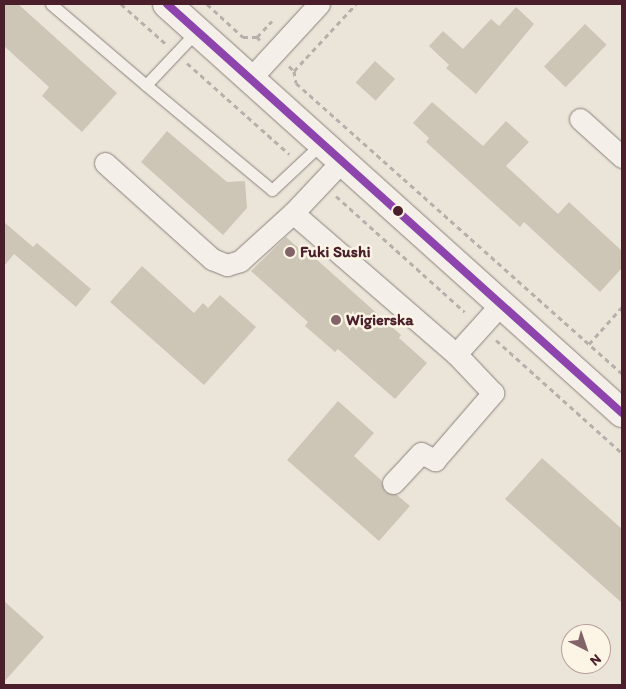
<!DOCTYPE html>
<style>
body{margin:0}
#map{position:relative;width:626px;height:689px;overflow:hidden;background:#ebe5d9;font-family:Itim,sans-serif}
div>[style]{position:absolute}
.building>*{inset:0;background:#cdc6b7;transform-origin:0 0}
.path>*{height:3px;margin-top:-1.5px;transform-origin:0;background:repeating-linear-gradient(90deg,#b6afab 0 5px,transparent 0 9px)}
.roads{filter:drop-shadow(0 0 1px #8b807d) drop-shadow(0 0 1px #8b807d)}
.lane>*{height:11px;margin:-5.5px;padding:0 5.5px;transform-origin:5.5px;border-radius:5.5px;background:#f4f0e9}
.street>*{height:21px;margin:-10.5px;padding:0 10.5px;transform-origin:10.5px;border-radius:10.5px;background:#f4f0e9}
.secondary>*{height:28px;margin:-14px;padding:0 14px;transform-origin:14px;border-radius:14px;background:#f4f0e9}
.bus-1>*{height:8px;margin:-4px;padding:0 4px;transform-origin:4px;border-radius:4px;background:#8e44ad}
.dots>*{width:14px;height:14px;translate:-50% -50%;box-sizing:border-box;border:2px solid #fcf5e5;border-radius:50%}
span{translate:-50% -50%;white-space:nowrap;text-align:center;line-height:1.15;-webkit-text-stroke:5px #fcf5e5;paint-order:stroke}
.poi-label{font-size:16px;color:#4a1f2b;font-weight:700}
.left{translate:0 -50%;text-align:left}
.frame{position:absolute;inset:0;border:5px solid #4a1f2b;pointer-events:none}
.north{position:absolute;left:561px;top:624px;width:50px;height:50px;box-sizing:border-box;background:#fcf5e5;border:1px solid #b59f9b;border-radius:50%;rotate:139deg;font-size:14px;font-weight:700;line-height:20px;text-align:center;color:#4a1f2b}
.north::after{content:'';display:block;margin:auto;width:18px;height:22px;background:#826468;clip-path:polygon(50% 0,100% 100%,50% 72%,0 100%)}
</style>
<div id="map">
<div class="building">
<div style="clip-path:polygon(4px 4px,18px 4px,117px 93px,82px 132px,42px 96px,49px 87px,4px 46px)"></div>
<div style="clip-path:polygon(516px 7px,534px 24px,476px 94px,446px 68px,449px 65px,429px 46px,443px 31px,463px 49px,491px 19px,499px 26px)"></div>
<div style="left:585px;top:24px;width:30px;height:59px;rotate:44deg"></div>
<div style="left:375px;top:61px;width:27px;height:29px;rotate:42deg"></div>
<div style="clip-path:polygon(432px 102px,483px 146px,506px 121px,529px 142px,506px 166px,558px 214px,569px 202px,622px 251px,622px 268px,600px 292px,524px 222px,520px 227px,426px 142px,429px 138px,413px 123px)"></div>
<div style="clip-path:polygon(167px 131px,227px 182px,245px 181px,247px 208px,223px 235px,141px 162px)"></div>
<div style="clip-path:polygon(4px 222px,33px 247px,37px 243px,91px 289px,76px 307px,14px 254px,4px 266px)"></div>
<div style="clip-path:polygon(286px 237px,312px 260px,315px 258px,401px 335px,399px 338px,427px 363px,395px 399px,338px 349px,335px 352px,305px 326px,308px 322px,251px 271px)"></div>
<div style="clip-path:polygon(142px 266px,194px 313px,203px 303px,208px 308px,220px 295px,256px 327px,204px 385px,110px 302px)"></div>
<div style="clip-path:polygon(338px 401px,374px 433px,354px 456px,381px 480px,385px 492px,397px 495px,410px 506px,379px 541px,287px 460px)"></div>
<div style="clip-path:polygon(542px 458px,622px 529px,622px 603px,505px 499px)"></div>
<div style="clip-path:polygon(4px 601px,44px 637px,4px 682px)"></div>
</div>
<div class="path">
<div style="left:121px;top:4px;width:60px;rotate:41.6deg"></div>
<div style="left:207px;top:4px;width:49px;rotate:42.5deg"></div>
<div style="left:243px;top:37px;width:14px"></div>
<div style="left:257px;top:37px;width:4px;rotate:45deg"></div>
<div style="left:257px;top:37px;width:22px;rotate:-47deg"></div>
<div style="left:187px;top:63px;width:137px;rotate:41.7deg"></div>
<div style="left:289px;top:66px;width:7px;rotate:45deg"></div>
<div style="left:294px;top:71px;width:91px;rotate:-47.2deg"></div>
<div style="left:294px;top:71px;width:12px;rotate:81deg"></div>
<div style="left:296px;top:83px;width:436px;rotate:41.7deg"></div>
<div style="left:336px;top:196px;width:173px;rotate:42deg"></div>
<div style="left:496px;top:340px;width:169px;rotate:41.9deg"></div>
<div style="left:589px;top:344px;width:50px;rotate:-48.3deg"></div>
</div>
<div class="roads">
<div class="lane">
<div style="left:51px;top:4px;width:125px;rotate:40.5deg"></div>
<div style="left:197px;top:31px;width:74px;rotate:133.4deg"></div>
<div style="left:146px;top:85px;width:164px;rotate:39.8deg"></div>
<div style="left:272px;top:190px;width:69px;rotate:-43.2deg"></div>
</div>
<div class="street">
<div style="left:250px;top:79px;width:102px;rotate:-47.4deg"></div>
<div style="left:580px;top:119px;width:57px;rotate:42.1deg"></div>
<div style="left:342px;top:161px;width:71px;rotate:133.3deg"></div>
<div style="left:293px;top:213px;width:216px;rotate:40.9deg"></div>
<div style="left:105px;top:163px;width:144px;rotate:41.9deg"></div>
<div style="left:212px;top:259px;width:16px;rotate:22deg"></div>
<div style="left:227px;top:265px;width:14px;rotate:-17deg"></div>
<div style="left:240px;top:261px;width:72px;rotate:-42.2deg"></div>
<div style="left:393px;top:483px;width:41px;rotate:-47deg"></div>
<div style="left:421px;top:453px;width:16px;rotate:27deg"></div>
<div style="left:435px;top:460px;width:89px;rotate:-49.1deg"></div>
<div style="left:493px;top:393px;width:54px;rotate:-133.5deg"></div>
<div style="left:456px;top:354px;width:67px;rotate:-48deg"></div>
</div>
<div class="secondary">
<div style="left:167px;top:4px;width:612px;rotate:41.95deg"></div>
</div>
</div>
<div class="bus-1">
<div style="left:167px;top:4px;width:612px;rotate:41.95deg"></div>
</div>
<div class="dots">
<div style="left:398px;top:211px;background:#4a1f2b"></div>
<div style="left:290px;top:252px;background:#826468"></div>
<div style="left:336px;top:320px;background:#826468"></div>
</div>
<div class="poi-label">
<span class="left" style="left:300px;top:252px">Fuki Sushi</span>
<span class="left" style="left:346px;top:320px">Wigierska</span>
</div>
<div class="frame"></div>
<div class="north">N</div>
</div>
